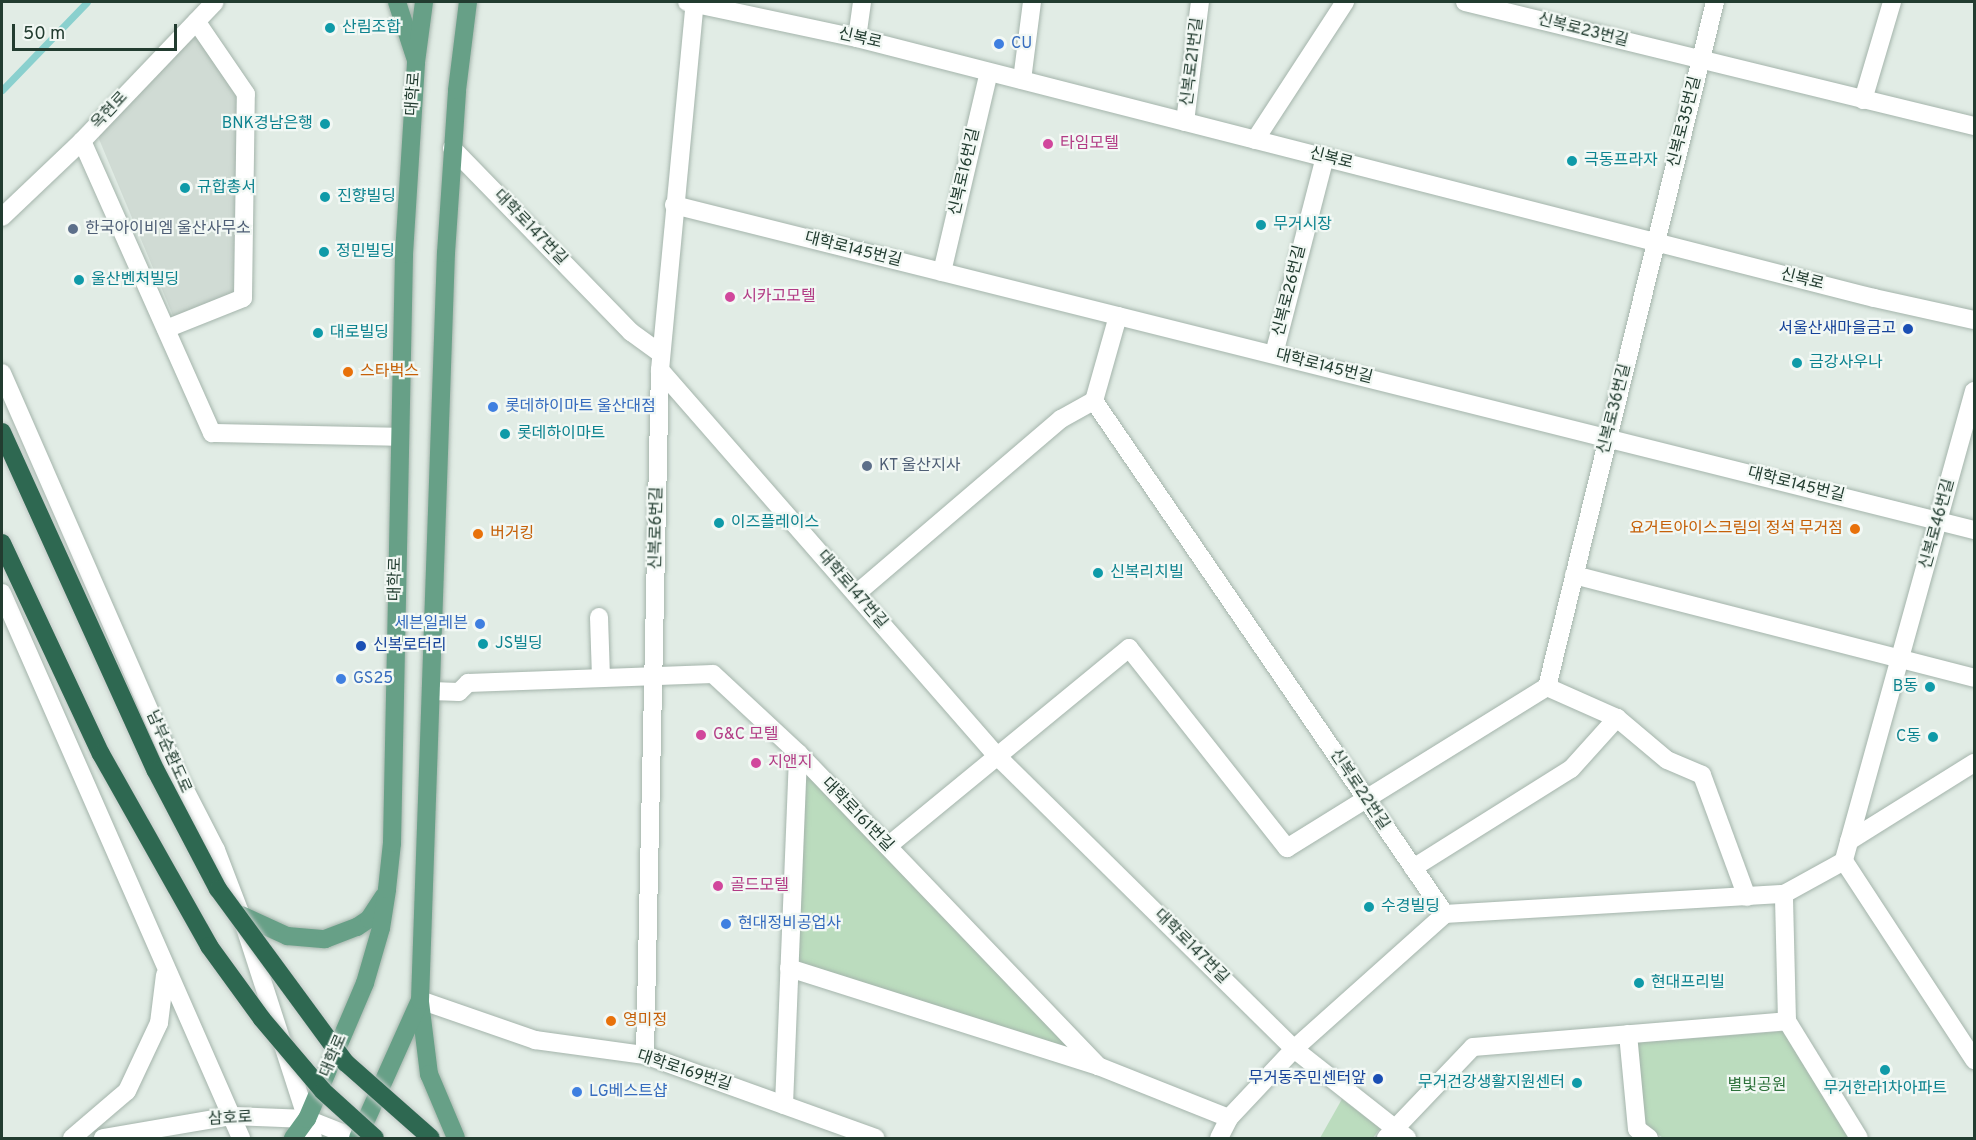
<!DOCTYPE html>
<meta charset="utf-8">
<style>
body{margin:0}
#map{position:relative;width:1976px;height:1140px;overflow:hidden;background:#e1ece5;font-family:Overpass,"Noto Sans KR",sans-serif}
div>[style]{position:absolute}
.built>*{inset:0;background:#d0dbd4}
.green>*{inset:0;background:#bbdcbe}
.stream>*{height:7px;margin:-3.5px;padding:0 3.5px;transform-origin:3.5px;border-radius:3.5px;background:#8ad0ce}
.roads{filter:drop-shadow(0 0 2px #a4b4ab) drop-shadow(0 0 2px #a4b4ab)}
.minor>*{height:18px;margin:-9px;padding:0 9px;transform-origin:9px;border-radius:9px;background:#fff}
.secondary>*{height:18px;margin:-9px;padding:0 9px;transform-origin:9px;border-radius:9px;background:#fff}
.primary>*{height:18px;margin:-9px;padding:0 9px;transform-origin:9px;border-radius:9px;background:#67a087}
.bridges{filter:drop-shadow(0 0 2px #c1c8c5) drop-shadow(0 0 2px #c1c8c5)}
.motorway-bridge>*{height:18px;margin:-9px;padding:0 9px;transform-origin:9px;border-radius:9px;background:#2e6851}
.dots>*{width:16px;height:16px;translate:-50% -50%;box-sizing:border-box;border:3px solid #f2f8f4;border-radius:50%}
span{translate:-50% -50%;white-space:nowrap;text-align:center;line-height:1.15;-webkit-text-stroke:4.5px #f2f8f4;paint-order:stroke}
.culture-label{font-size:16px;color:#0d838f}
.left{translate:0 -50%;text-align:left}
.right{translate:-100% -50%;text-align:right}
.street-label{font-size:16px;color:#223c30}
.shop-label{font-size:16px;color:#366cbe}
.hotel-label{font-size:16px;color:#b23c85}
.service-label{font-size:16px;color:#4e5e75}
.transit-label{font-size:16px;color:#164399}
.food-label{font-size:16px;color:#c56008}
.park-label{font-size:16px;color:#2d723b}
.frame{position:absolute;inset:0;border:3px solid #223c30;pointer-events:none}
.scale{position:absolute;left:12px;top:24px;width:165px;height:27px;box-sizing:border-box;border:3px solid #223c30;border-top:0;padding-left:8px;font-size:18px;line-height:21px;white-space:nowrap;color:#223c30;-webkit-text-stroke:4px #f2f8f4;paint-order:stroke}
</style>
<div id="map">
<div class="built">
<div style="clip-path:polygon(195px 34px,240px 102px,238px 292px,174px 318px,99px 139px,100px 126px)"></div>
</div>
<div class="green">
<div style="clip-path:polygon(798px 753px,1098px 1066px,789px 968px)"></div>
<div style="clip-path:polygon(1785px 1031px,1851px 1138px,1663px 1138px,1645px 1125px,1635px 1043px)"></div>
<div style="clip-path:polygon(1342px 1099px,1380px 1128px,1373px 1138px,1320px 1138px)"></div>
</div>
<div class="stream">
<div style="left:2px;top:90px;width:122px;rotate:-46deg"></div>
</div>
<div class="roads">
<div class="minor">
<div style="left:687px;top:2px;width:174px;rotate:12deg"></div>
<div style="left:857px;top:38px;width:1050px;rotate:14.34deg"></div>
<div style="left:1874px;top:298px;width:102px;rotate:12.4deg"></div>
<div style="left:1465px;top:2px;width:524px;rotate:13.69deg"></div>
<div style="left:857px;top:38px;width:36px;rotate:-82deg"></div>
<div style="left:1022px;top:80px;width:79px;rotate:-82.7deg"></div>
<div style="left:1863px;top:100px;width:102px;rotate:-73.5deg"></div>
<div style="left:1185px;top:122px;width:121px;rotate:-82.9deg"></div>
<div style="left:1255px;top:140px;width:165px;rotate:-56.9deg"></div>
<div style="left:82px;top:141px;width:320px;rotate:66deg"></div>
<div style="left:212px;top:433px;width:187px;rotate:1.2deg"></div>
<div style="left:452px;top:148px;width:257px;rotate:45.8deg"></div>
<div style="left:631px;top:332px;width:37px;rotate:36deg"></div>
<div style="left:674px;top:205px;width:1340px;rotate:14.04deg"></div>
<div style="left:942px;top:272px;width:205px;rotate:-76.8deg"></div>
<div style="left:1118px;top:316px;width:88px;rotate:105.8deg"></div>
<div style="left:1094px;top:401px;width:622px;rotate:55.62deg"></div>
<div style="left:1445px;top:914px;width:340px;rotate:-3.4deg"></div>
<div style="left:1784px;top:894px;width:68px;rotate:-28.8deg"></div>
<div style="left:166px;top:329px;width:83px;rotate:-21.9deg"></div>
<div style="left:243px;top:298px;width:204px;rotate:-89.2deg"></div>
<div style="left:246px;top:94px;width:88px;rotate:-124.4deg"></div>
<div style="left:1274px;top:354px;width:203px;rotate:-75.5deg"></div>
<div style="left:660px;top:370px;width:512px;rotate:48.88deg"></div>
<div style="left:997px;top:756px;width:417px;rotate:44.6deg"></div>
<div style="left:1294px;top:1049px;width:144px;rotate:38.2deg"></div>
<div style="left:1974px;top:391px;width:488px;rotate:105.5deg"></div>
<div style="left:1844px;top:861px;width:238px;rotate:56.8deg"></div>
<div style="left:1574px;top:575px;width:413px;rotate:14.4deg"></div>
<div style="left:856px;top:594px;width:270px;rotate:-40.5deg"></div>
<div style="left:1061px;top:419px;width:38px;rotate:-29deg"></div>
<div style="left:599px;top:617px;width:59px;rotate:88.1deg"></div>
<div style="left:1547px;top:687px;width:77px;rotate:23.9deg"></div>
<div style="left:1617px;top:718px;width:65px;rotate:40deg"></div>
<div style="left:1667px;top:760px;width:38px;rotate:23deg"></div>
<div style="left:1702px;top:775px;width:130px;rotate:69.8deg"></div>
<div style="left:431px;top:691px;width:28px;rotate:2deg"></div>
<div style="left:459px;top:692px;width:13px;rotate:-45deg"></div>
<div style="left:468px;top:683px;width:245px;rotate:-2.1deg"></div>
<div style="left:713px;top:674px;width:116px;rotate:42.9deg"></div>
<div style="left:798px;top:753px;width:434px;rotate:46.2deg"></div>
<div style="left:1849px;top:841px;width:147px;rotate:-32deg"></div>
<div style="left:888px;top:846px;width:312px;rotate:-39.4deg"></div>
<div style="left:1129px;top:648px;width:255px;rotate:51.7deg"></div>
<div style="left:1287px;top:848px;width:306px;rotate:-31.8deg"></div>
<div style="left:1547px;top:687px;width:705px;rotate:-76.22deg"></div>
<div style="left:1413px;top:868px;width:186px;rotate:-32.1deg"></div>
<div style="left:1571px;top:769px;width:69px;rotate:-48deg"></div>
<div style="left:789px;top:968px;width:324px;rotate:17.6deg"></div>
<div style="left:1098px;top:1066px;width:141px;rotate:21.7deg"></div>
<div style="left:420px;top:1000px;width:122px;rotate:19.2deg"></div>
<div style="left:535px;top:1040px;width:111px;rotate:7.8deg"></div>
<div style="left:645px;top:1055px;width:245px;rotate:19.8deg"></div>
<div style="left:1787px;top:1021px;width:137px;rotate:58.4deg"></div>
<div style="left:1628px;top:1034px;width:95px;rotate:84.6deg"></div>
<div style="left:1637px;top:1129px;width:15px;rotate:37deg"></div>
<div style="left:645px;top:1055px;width:685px;rotate:-88.75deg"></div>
<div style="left:660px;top:370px;width:370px;rotate:-84.6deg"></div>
<div style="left:784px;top:1105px;width:352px;rotate:-87.7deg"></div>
<div style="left:1219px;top:1138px;width:22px;rotate:-63deg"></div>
<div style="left:1229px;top:1118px;width:95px;rotate:-46.7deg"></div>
<div style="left:1294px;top:1049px;width:203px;rotate:-41.8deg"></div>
<div style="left:1386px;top:1138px;width:126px;rotate:-46.3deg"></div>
<div style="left:1473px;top:1047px;width:315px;rotate:-4.7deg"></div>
<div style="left:1787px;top:1021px;width:127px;rotate:-91.4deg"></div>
</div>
<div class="secondary">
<div style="left:2px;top:217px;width:110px;rotate:-43.5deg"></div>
<div style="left:82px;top:141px;width:192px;rotate:-46.3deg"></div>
<div style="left:2px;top:373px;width:442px;rotate:66.4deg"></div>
<div style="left:179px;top:778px;width:81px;rotate:62.8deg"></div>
<div style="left:216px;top:850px;width:70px;rotate:69deg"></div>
<div style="left:241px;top:915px;width:234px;rotate:72.1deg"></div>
<div style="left:2px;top:593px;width:595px;rotate:66.32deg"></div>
<div style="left:72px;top:1138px;width:72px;rotate:-40.5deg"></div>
<div style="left:127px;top:1091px;width:75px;rotate:-64.8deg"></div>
<div style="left:159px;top:1023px;width:48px;rotate:-82.9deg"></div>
<div style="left:103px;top:1138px;width:131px;rotate:-9.7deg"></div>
<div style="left:232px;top:1116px;width:75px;rotate:2.3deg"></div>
<div style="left:307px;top:1119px;width:52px;rotate:21.6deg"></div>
</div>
<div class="primary">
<div style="left:397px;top:2px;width:58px;rotate:71.9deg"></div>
<div style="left:241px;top:915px;width:51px;rotate:24.5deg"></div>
<div style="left:287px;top:936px;width:38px;rotate:5deg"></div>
<div style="left:325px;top:939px;width:34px;rotate:-21deg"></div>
<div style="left:357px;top:927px;width:14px;rotate:-34deg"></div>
<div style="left:369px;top:919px;width:27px;rotate:-57deg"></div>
<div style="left:420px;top:1002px;width:73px;rotate:82.9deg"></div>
<div style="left:429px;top:1074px;width:69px;rotate:67.1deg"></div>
<div style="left:293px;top:1138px;width:24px;rotate:-54deg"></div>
<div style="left:307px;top:1119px;width:148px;rotate:-66.9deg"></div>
<div style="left:365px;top:983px;width:57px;rotate:-73.8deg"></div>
<div style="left:381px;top:928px;width:39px;rotate:-81deg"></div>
<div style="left:387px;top:889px;width:46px;rotate:-83.8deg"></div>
<div style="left:392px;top:843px;width:589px;rotate:-88.83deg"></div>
<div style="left:404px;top:254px;width:192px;rotate:-86.4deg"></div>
<div style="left:416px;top:62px;width:61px;rotate:-82.4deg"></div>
<div style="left:358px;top:1138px;width:151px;rotate:-65.8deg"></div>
<div style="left:420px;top:1000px;width:747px;rotate:-88.01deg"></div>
<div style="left:446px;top:253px;width:163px;rotate:-86.1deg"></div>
<div style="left:457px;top:90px;width:89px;rotate:-82.9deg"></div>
</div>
</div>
<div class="bridges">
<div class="motorway-bridge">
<div style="left:2px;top:432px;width:372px;rotate:65.6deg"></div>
<div style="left:156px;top:771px;width:133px;rotate:62.3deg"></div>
<div style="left:218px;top:889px;width:216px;rotate:53.7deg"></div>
<div style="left:346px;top:1063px;width:113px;rotate:41.4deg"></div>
<div style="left:2px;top:543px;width:233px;rotate:64.9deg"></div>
<div style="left:101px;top:754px;width:220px;rotate:60.6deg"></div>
<div style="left:209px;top:946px;width:90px;rotate:54deg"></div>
<div style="left:262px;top:1019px;width:94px;rotate:49.7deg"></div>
<div style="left:323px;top:1091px;width:70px;rotate:42.1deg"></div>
</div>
</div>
<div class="dots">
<div style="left:330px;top:28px;background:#0f9aa8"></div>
<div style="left:999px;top:44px;background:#3f7fe0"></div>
<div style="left:325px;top:124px;background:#0f9aa8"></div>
<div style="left:1048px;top:144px;background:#d1479c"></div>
<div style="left:1572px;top:161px;background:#0f9aa8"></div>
<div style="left:185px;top:188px;background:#0f9aa8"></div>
<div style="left:325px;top:197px;background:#0f9aa8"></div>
<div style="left:1261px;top:225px;background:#0f9aa8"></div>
<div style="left:73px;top:229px;background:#5c6f8a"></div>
<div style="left:324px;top:252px;background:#0f9aa8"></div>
<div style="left:79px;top:280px;background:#0f9aa8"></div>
<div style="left:730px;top:297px;background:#d1479c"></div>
<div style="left:1908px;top:329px;background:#1a4fb4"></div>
<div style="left:318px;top:333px;background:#0f9aa8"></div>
<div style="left:1797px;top:363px;background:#0f9aa8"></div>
<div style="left:348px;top:372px;background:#e8710a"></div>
<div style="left:493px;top:407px;background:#3f7fe0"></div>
<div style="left:505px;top:434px;background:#0f9aa8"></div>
<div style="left:867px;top:466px;background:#5c6f8a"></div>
<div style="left:719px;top:523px;background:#0f9aa8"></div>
<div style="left:1855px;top:529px;background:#e8710a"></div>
<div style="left:478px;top:534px;background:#e8710a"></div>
<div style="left:1098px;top:573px;background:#0f9aa8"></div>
<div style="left:480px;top:624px;background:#3f7fe0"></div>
<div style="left:483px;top:644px;background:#0f9aa8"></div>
<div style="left:361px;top:646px;background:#1a4fb4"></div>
<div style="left:341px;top:679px;background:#3f7fe0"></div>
<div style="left:1930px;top:687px;background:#0f9aa8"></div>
<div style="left:701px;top:735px;background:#d1479c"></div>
<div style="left:1933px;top:737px;background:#0f9aa8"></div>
<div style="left:756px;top:763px;background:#d1479c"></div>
<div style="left:718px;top:886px;background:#d1479c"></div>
<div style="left:1369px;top:907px;background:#0f9aa8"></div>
<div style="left:726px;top:924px;background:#3f7fe0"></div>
<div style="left:1639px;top:983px;background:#0f9aa8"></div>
<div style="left:611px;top:1021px;background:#e8710a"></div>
<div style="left:1885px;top:1070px;background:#0f9aa8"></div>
<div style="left:1378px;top:1079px;background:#1a4fb4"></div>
<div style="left:1577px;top:1083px;background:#0f9aa8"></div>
<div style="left:577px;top:1092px;background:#3f7fe0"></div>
</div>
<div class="culture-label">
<span class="left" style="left:342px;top:28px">산림조합</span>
<span class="right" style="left:313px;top:124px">BNK경남은행</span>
<span class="left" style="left:1584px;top:161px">극동프라자</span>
<span class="left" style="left:197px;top:188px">규합총서</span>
<span class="left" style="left:337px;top:197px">진향빌딩</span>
<span class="left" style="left:1273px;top:225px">무거시장</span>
<span class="left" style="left:336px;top:252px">정민빌딩</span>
<span class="left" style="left:91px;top:280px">울산벤처빌딩</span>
<span class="left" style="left:330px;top:333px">대로빌딩</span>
<span class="left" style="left:1809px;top:363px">금강사우나</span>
<span class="left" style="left:517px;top:434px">롯데하이마트</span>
<span class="left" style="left:731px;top:523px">이즈플레이스</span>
<span class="left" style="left:1110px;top:573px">신복리치빌</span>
<span class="left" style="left:495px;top:644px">JS빌딩</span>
<span class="right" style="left:1918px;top:687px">B동</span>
<span class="right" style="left:1921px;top:737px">C동</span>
<span class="left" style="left:1381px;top:907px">수경빌딩</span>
<span class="left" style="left:1651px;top:983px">현대프리빌</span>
<span class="right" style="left:1565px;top:1083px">무거건강생활지원센터</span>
<span style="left:1885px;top:1089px">무거한라1차아파트</span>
</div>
<div class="street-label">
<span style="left:1583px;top:31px;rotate:14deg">신복로23번길</span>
<span style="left:860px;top:39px;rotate:13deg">신복로</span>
<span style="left:1193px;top:62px;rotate:-83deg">신복로21번길</span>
<span style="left:414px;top:94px;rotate:-86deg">대학로</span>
<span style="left:110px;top:111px;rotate:-47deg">옥현로</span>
<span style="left:1685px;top:122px;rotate:-76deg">신복로35번길</span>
<span style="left:1331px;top:159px;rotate:14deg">신복로</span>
<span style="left:965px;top:172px;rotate:-77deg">신복로16번길</span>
<span style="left:530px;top:228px;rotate:46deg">대학로147번길</span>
<span style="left:853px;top:250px;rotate:14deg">대학로145번길</span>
<span style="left:1802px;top:280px;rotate:14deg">신복로</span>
<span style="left:1290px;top:291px;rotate:-76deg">신복로26번길</span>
<span style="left:1324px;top:367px;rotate:14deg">대학로145번길</span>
<span style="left:1615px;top:409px;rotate:-76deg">신복로36번길</span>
<span style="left:1796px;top:485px;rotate:14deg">대학로145번길</span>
<span style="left:1938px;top:524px;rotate:-75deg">신복로46번길</span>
<span style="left:657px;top:528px;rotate:-89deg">신복로6번길</span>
<span style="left:396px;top:579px;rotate:-89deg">대학로</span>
<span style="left:852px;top:590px;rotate:49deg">대학로147번길</span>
<span style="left:168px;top:752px;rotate:66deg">남부순환도로</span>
<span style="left:1359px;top:790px;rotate:56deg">신복로22번길</span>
<span style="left:857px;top:815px;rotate:46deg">대학로161번길</span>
<span style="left:1191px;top:947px;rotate:45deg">대학로147번길</span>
<span style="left:334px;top:1056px;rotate:-67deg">대학로</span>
<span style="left:684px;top:1071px;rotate:18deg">대학로169번길</span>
<span style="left:230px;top:1119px;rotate:-3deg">삼호로</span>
</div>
<div class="shop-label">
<span class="left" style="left:1011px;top:44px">CU</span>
<span class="left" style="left:505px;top:407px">롯데하이마트 울산대점</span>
<span class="right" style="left:468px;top:624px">세븐일레븐</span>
<span class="left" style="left:353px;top:679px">GS25</span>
<span class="left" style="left:738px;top:924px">현대정비공업사</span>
<span class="left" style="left:589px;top:1092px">LG베스트샵</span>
</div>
<div class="hotel-label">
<span class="left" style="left:1060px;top:144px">타임모텔</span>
<span class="left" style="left:742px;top:297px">시카고모텔</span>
<span class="left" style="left:713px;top:735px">G&amp;C 모텔</span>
<span class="left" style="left:768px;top:763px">지앤지</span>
<span class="left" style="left:730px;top:886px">골드모텔</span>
</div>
<div class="service-label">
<span class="left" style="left:85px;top:229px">한국아이비엠 울산사무소</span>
<span class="left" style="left:879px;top:466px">KT 울산지사</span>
</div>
<div class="transit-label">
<span class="right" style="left:1896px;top:329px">서울산새마을금고</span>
<span class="left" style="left:373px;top:646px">신복로터리</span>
<span class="right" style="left:1366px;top:1079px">무거동주민센터앞</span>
</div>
<div class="food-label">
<span class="left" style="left:360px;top:372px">스타벅스</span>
<span class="right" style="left:1843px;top:529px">요거트아이스크림의 정석 무거점</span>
<span class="left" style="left:490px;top:534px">버거킹</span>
<span class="left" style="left:623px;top:1021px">영미정</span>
</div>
<div class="park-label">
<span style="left:1757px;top:1086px">별빛공원</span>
</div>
<div class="frame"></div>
<div class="scale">50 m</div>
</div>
